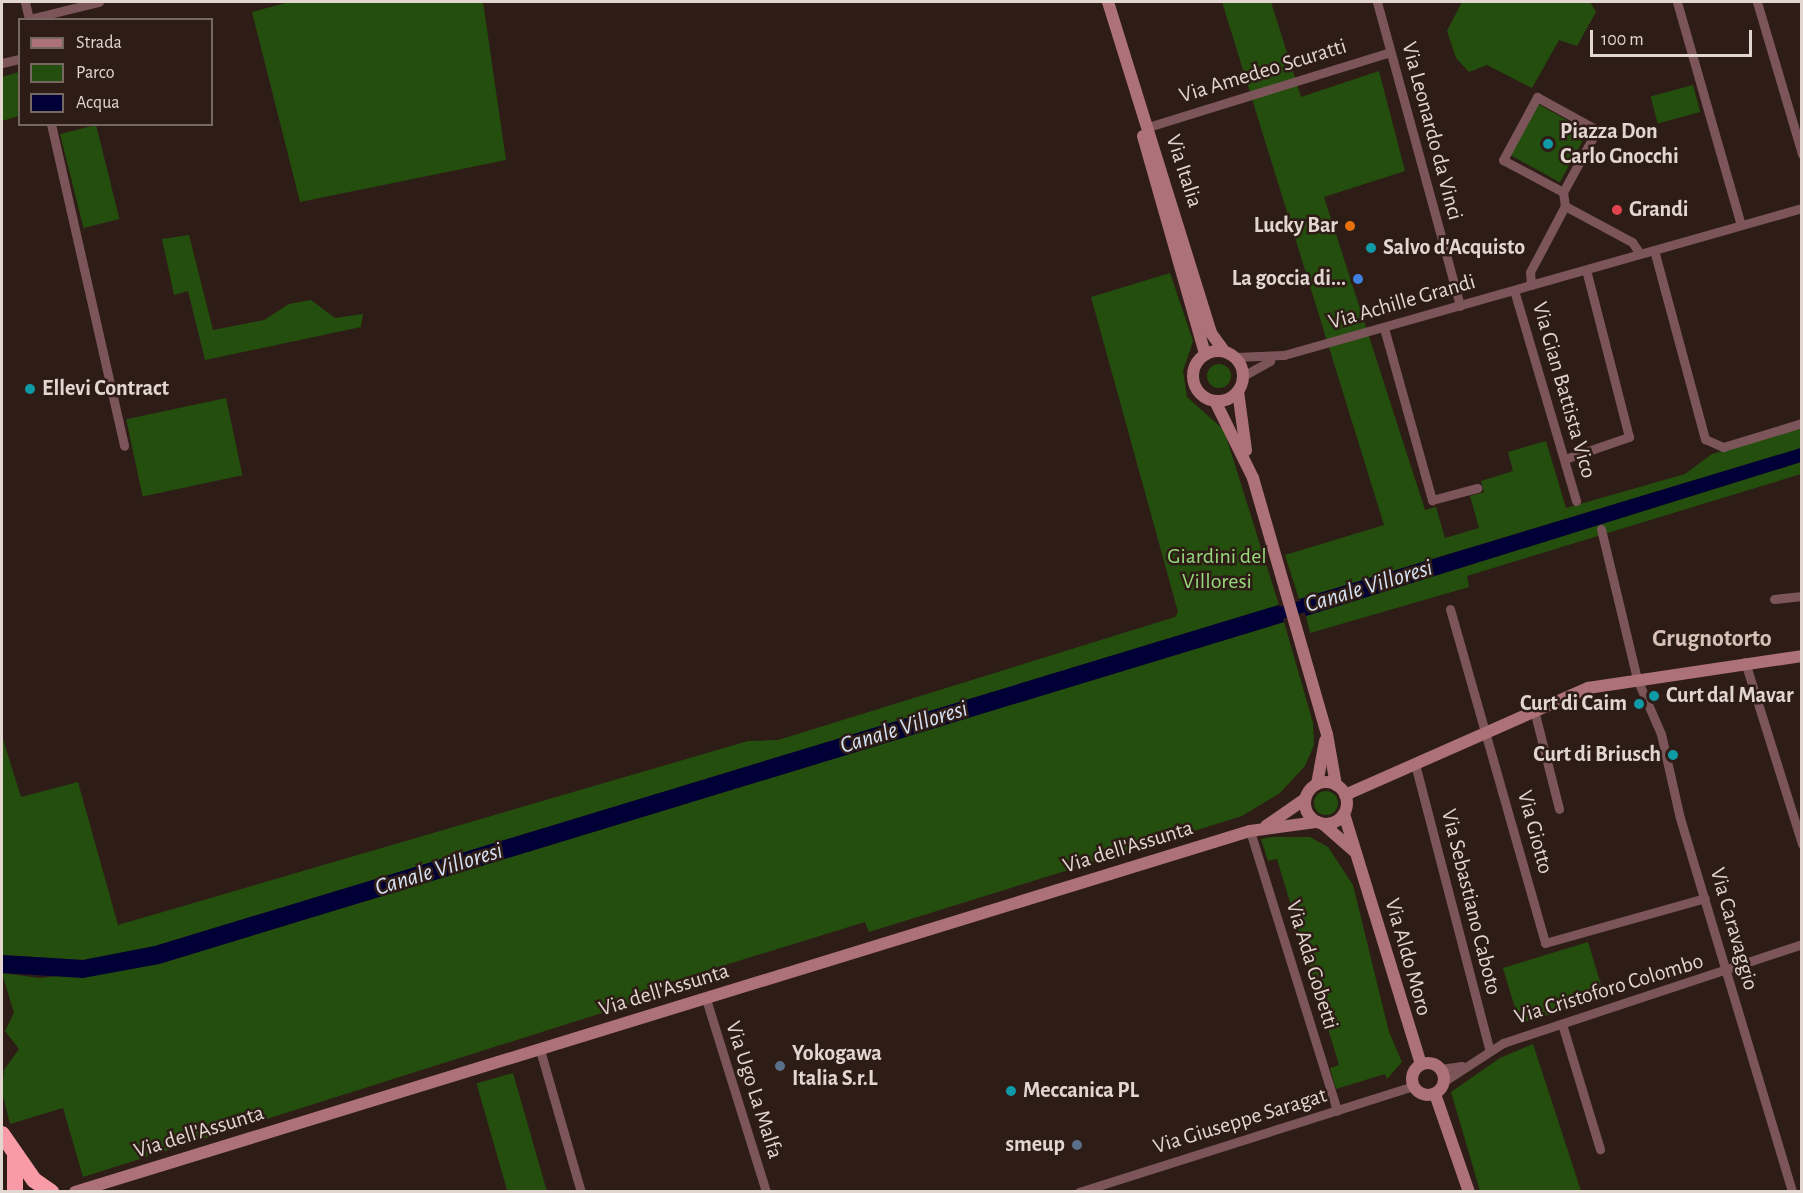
<!DOCTYPE html>
<style>
body{margin:0}
#map{position:relative;width:1803px;height:1193px;overflow:hidden;background:#2e1d16;font-family:"Alegreya Sans",sans-serif}
div>[style]{position:absolute}
.green>*{inset:0;background:#234e0d;transform-origin:0 0}
.round{border-radius:50%}
.water>*{inset:0;background:#000037}
.canal>*{height:12px;margin:-6px;padding:0 6px;transform-origin:6px;border-radius:6px;background:#000037}
.street>*{height:9px;margin:-4.5px;padding:0 4.5px;transform-origin:4.5px;border-radius:4.5px;background:#7b5559}
.secondary>*{height:12px;margin:-6px;padding:0 6px;transform-origin:6px;border-radius:6px;background:#ad7178}
.secondary>.ring{margin:-6px;padding:0;box-sizing:content-box;background:none;border:12px solid #ad7178;border-radius:50%}
.highway>*{height:16px;margin:-8px;padding:0 8px;transform-origin:8px;border-radius:8px;background:#f89ba6}
.dots>*{width:16px;height:16px;translate:-50% -50%;box-sizing:border-box;border:3px solid #2e1d16;border-radius:50%}
span{translate:-50% -50%;white-space:nowrap;text-align:center;line-height:1.15;-webkit-text-stroke:5px #2e1d16;paint-order:stroke}
.street-label{font-size:22px;color:#e2d6d1}
.poi-label{font-size:22px;color:#e2d6d1;font-weight:700}
.left{translate:0 -50%;text-align:left}
.right{translate:-100% -50%;text-align:right}
.park-label{font-size:22px;color:#96d97b}
.water-label{font-size:24px;color:#d6e2f5;font-style:italic}
.neighbourhood-label{font-size:24px;color:#d7c0b6;font-weight:700}
.frame{position:absolute;inset:0;border:3px solid #e2d6d1;pointer-events:none}
.legend{position:absolute;left:18px;top:18px;width:195px;height:108px;box-sizing:border-box;background:#2e1d16;border:2px solid #766761;margin:0;padding:8px 10px;list-style:none;font-size:18px;color:#e2d6d1}
.legend li{display:flex;align-items:center;gap:12px;height:30px}
.legend b{width:30px;border:2px solid #766761}
.scale{position:absolute;left:1590px;top:30px;width:162px;height:27px;box-sizing:border-box;border:3px solid #e2d6d1;border-top:0;padding-left:8px;font-size:18px;line-height:21px;white-space:nowrap;color:#e2d6d1;-webkit-text-stroke:4px #2e1d16;paint-order:stroke}
</style>
<div id="map">
<div class="green">
<div style="clip-path:polygon(289px 2px,483px 2px,506px 160px,300px 202px,252px 12px)"></div>
<div style="clip-path:polygon(1222px 2px,1271px 2px,1301px 97px,1379px 71px,1405px 171px,1324px 197px,1425px 510px,1436px 507px,1445px 538px,1479px 528px,1470px 496px,1484px 492px,1481px 481px,1513px 471px,1508px 452px,1546px 441px,1566px 508px,1685px 474px,1712px 454px,1801px 428px,1801px 448px,1299px 599px,1285px 555px,1384px 525px)"></div>
<div style="clip-path:polygon(1462px 2px,1590px 2px,1596px 12px,1577px 46px,1559px 40px,1532px 88px,1487px 65px,1469px 72px,1456px 58px,1447px 31px)"></div>
<div style="clip-path:polygon(19px 72px,19px 116px,2px 121px,2px 77px)"></div>
<div style="left:1693px;top:85px;width:28px;height:44px;rotate:75deg"></div>
<div style="left:1538px;top:104px;width:57px;height:58px;rotate:29deg"></div>
<div style="left:96px;top:125px;width:97px;height:37px;rotate:76deg"></div>
<div style="clip-path:polygon(189px 235px,213px 330px,264px 320px,289px 304px,311px 300px,335px 318px,363px 314px,361px 327px,205px 360px,188px 291px,174px 295px,162px 239px)"></div>
<div style="clip-path:polygon(1170px 273px,1193px 341px,1183px 371px,1187px 397px,1224px 430px,1279px 605px,155px 946px,83px 960px,2px 955px,2px 736px,21px 797px,78px 782px,118px 925px,748px 741px,778px 740px,1175px 617px,1178px 612px,1091px 297px)"></div>
<div class="round" style="left:1207px;top:364px;width:24px;height:24px"></div>
<div style="left:226px;top:398px;width:79px;height:102px;rotate:78deg"></div>
<div style="clip-path:polygon(1801px 462px,1801px 474px,1467px 576px,1469px 587px,1310px 633px,1306px 616px)"></div>
<div style="clip-path:polygon(1284px 622px,1313px 723px,1314px 745px,1305px 766px,1280px 793px,1242px 816px,869px 932px,865px 922px,641px 991px,643px 1000px,83px 1177px,63px 1108px,10px 1124px,2px 1092px,4px 1070px,19px 1049px,5px 1031px,14px 1013px,2px 973px,40px 978px,159px 964px)"></div>
<div class="round" style="left:1314px;top:791px;width:24px;height:24px"></div>
<div style="clip-path:polygon(1272px 837px,1310px 837px,1328px 847px,1353px 885px,1389px 1032px,1402px 1062px,1387px 1079px,1385px 1074px,1336px 1089px,1330px 1068px,1339px 1065px,1277px 859px,1268px 861px,1261px 839px)"></div>
<div style="left:1588px;top:942px;width:58px;height:89px;rotate:73deg"></div>
<div style="clip-path:polygon(1533px 1044px,1581px 1191px,1480px 1191px,1451px 1092px,1500px 1058px)"></div>
<div style="left:513px;top:1073px;width:123px;height:38px;rotate:74deg"></div>
</div>
<div class="water">
<div style="clip-path:polygon(1801px 448px,1801px 462px,1306px 616px,1300px 599px)"></div>
<div style="clip-path:polygon(1279px 605px,1284px 622px,159px 964px,83px 978px,2px 973px,2px 955px,83px 960px,155px 946px)"></div>
</div>
<div class="canal">
<div style="left:1268px;top:617px;width:51px;rotate:-17deg"></div>
</div>
<div class="street">
<div style="left:25px;top:2px;width:18px;rotate:77deg"></div>
<div style="left:1377px;top:2px;width:315px;rotate:74.7deg"></div>
<div style="left:1677px;top:2px;width:232px;rotate:74deg"></div>
<div style="left:1757px;top:2px;width:159px;rotate:73.5deg"></div>
<div style="left:29px;top:19px;width:72px;rotate:-13.7deg"></div>
<div style="left:2px;top:63px;width:18px;rotate:-13deg"></div>
<div style="left:51px;top:124px;width:330px;rotate:77.2deg"></div>
<div style="left:1148px;top:127px;width:253px;rotate:-17.2deg"></div>
<div style="left:1563px;top:192px;width:68px;rotate:-151.9deg"></div>
<div style="left:1503px;top:160px;width:72px;rotate:-61.6deg"></div>
<div style="left:1537px;top:97px;width:68px;rotate:28.8deg"></div>
<div style="left:1597px;top:130px;width:71px;rotate:118.7deg"></div>
<div style="left:1563px;top:192px;width:14px;rotate:82deg"></div>
<div style="left:1654px;top:250px;width:196px;rotate:74.9deg"></div>
<div style="left:1705px;top:439px;width:20px;rotate:24deg"></div>
<div style="left:1723px;top:447px;width:83px;rotate:-16.9deg"></div>
<div style="left:1531px;top:285px;width:13px;rotate:-94deg"></div>
<div style="left:1530px;top:272px;width:75px;rotate:-62.1deg"></div>
<div style="left:1565px;top:206px;width:76px;rotate:28.2deg"></div>
<div style="left:1632px;top:242px;width:14px;rotate:56deg"></div>
<div style="left:1514px;top:290px;width:220px;rotate:73.6deg"></div>
<div style="left:1384px;top:328px;width:179px;rotate:74.4deg"></div>
<div style="left:1432px;top:500px;width:47px;rotate:-14.9deg"></div>
<div style="left:1235px;top:357px;width:49px;rotate:-2.3deg"></div>
<div style="left:1284px;top:355px;width:538px;rotate:-15.84deg"></div>
<div style="left:1243px;top:376px;width:31px;rotate:-29deg"></div>
<div style="left:1565px;top:459px;width:68px;rotate:-19deg"></div>
<div style="left:1629px;top:437px;width:172px;rotate:-104.4deg"></div>
<div style="left:1601px;top:529px;width:154px;rotate:76.5deg"></div>
<div style="left:1637px;top:679px;width:60px;rotate:66.4deg"></div>
<div style="left:1661px;top:734px;width:86px;rotate:77.3deg"></div>
<div style="left:1680px;top:818px;width:390px;rotate:73.3deg"></div>
<div style="left:1774px;top:599px;width:28px;rotate:-6deg"></div>
<div style="left:1450px;top:609px;width:347px;rotate:74.1deg"></div>
<div style="left:1545px;top:943px;width:166px;rotate:-15.7deg"></div>
<div style="left:1745px;top:662px;width:191px;rotate:72.6deg"></div>
<div style="left:1534px;top:710px;width:102px;rotate:75.8deg"></div>
<div style="left:1415px;top:764px;width:294px;rotate:75.4deg"></div>
<div style="left:1250px;top:831px;width:293px;rotate:72.7deg"></div>
<div style="left:706px;top:999px;width:202px;rotate:72.7deg"></div>
<div style="left:1562px;top:1024px;width:131px;rotate:73.1deg"></div>
<div style="left:540px;top:1050px;width:148px;rotate:73.9deg"></div>
<div style="left:1440px;top:1069px;width:22px;rotate:-8deg"></div>
<div style="left:1443px;top:1082px;width:72px;rotate:-33deg"></div>
<div style="left:1503px;top:1043px;width:315px;rotate:-18.3deg"></div>
<div style="left:1079px;top:1192px;width:350px;rotate:-17.6deg"></div>
</div>
<div class="secondary">
<div style="left:1108px;top:2px;width:347px;rotate:72.7deg"></div>
<div style="left:1211px;top:333px;width:22px;rotate:54deg"></div>
<div style="left:1143px;top:136px;width:227px;rotate:74.1deg"></div>
<div class="ring" style="left:1193px;top:351px;width:38px;height:38px"></div>
<div style="left:1238px;top:391px;width:60px;rotate:82.3deg"></div>
<div style="left:1215px;top:401px;width:86px;rotate:63.7deg"></div>
<div style="left:1253px;top:478px;width:266px;rotate:73.9deg"></div>
<div style="left:1327px;top:734px;width:52px;rotate:80deg"></div>
<div class="ring" style="left:1305px;top:782px;width:30px;height:30px"></div>
<div style="left:1317px;top:784px;width:44px;rotate:-79.5deg"></div>
<div style="left:1345px;top:795px;width:266px;rotate:-23.8deg"></div>
<div style="left:1588px;top:688px;width:216px;rotate:-8.5deg"></div>
<div style="left:1344px;top:814px;width:262px;rotate:72.9deg"></div>
<div style="left:1323px;top:824px;width:41px;rotate:41.1deg"></div>
<div style="left:1266px;top:826px;width:47px;rotate:-34.7deg"></div>
<div class="ring" style="left:1412px;top:1063px;width:20px;height:20px"></div>
<div style="left:1435px;top:1094px;width:104px;rotate:70.9deg"></div>
<div style="left:75px;top:1192px;width:1229px;rotate:-17.08deg"></div>
<div style="left:1250px;top:831px;width:68px;rotate:-7.7deg"></div>
</div>
<div class="highway">
<div style="left:2px;top:1134px;width:56px;rotate:55.2deg"></div>
<div style="left:34px;top:1180px;width:21px;rotate:35deg"></div>
<div style="left:15px;top:1157px;width:35px;rotate:90deg"></div>
</div>
<div class="dots">
<div style="left:1548px;top:144px;background:#0f9aa8"></div>
<div style="left:1617px;top:210px;background:#e0444e"></div>
<div style="left:1350px;top:226px;background:#e8710a"></div>
<div style="left:1371px;top:248px;background:#0f9aa8"></div>
<div style="left:1358px;top:279px;background:#3f7fe0"></div>
<div style="left:30px;top:389px;background:#0f9aa8"></div>
<div style="left:1654px;top:696px;background:#0f9aa8"></div>
<div style="left:1639px;top:704px;background:#0f9aa8"></div>
<div style="left:1673px;top:755px;background:#0f9aa8"></div>
<div style="left:780px;top:1066px;background:#5c6f8a"></div>
<div style="left:1011px;top:1091px;background:#0f9aa8"></div>
<div style="left:1077px;top:1145px;background:#5c6f8a"></div>
</div>
<div class="street-label">
<span style="left:1263px;top:71px;rotate:-17deg">Via Amedeo Scuratti</span>
<span style="left:1432px;top:131px;rotate:75deg">Via Leonardo da Vinci</span>
<span style="left:1184px;top:171px;rotate:72deg">Via Italia</span>
<span style="left:1402px;top:302px;rotate:-16deg">Via Achille Grandi</span>
<span style="left:1564px;top:390px;rotate:74deg">Via Gian Battista Vico</span>
<span style="left:1535px;top:832px;rotate:75deg">Via Giotto</span>
<span style="left:1128px;top:847px;rotate:-17deg">Via dell'Assunta</span>
<span style="left:1471px;top:902px;rotate:76deg">Via Sebastiano Caboto</span>
<span style="left:1734px;top:929px;rotate:74deg">Via Caravaggio</span>
<span style="left:1408px;top:957px;rotate:74deg">Via Aldo Moro</span>
<span style="left:1312px;top:965px;rotate:73deg">Via Ada Gobetti</span>
<span style="left:1609px;top:989px;rotate:-17deg">Via Cristoforo Colombo</span>
<span style="left:664px;top:990px;rotate:-17deg">Via dell'Assunta</span>
<span style="left:754px;top:1090px;rotate:72deg">Via Ugo La Malfa</span>
<span style="left:1240px;top:1121px;rotate:-17deg">Via Giuseppe Saragat</span>
<span style="left:199px;top:1132px;rotate:-17deg">Via dell'Assunta</span>
</div>
<div class="poi-label">
<span class="left" style="left:1560px;top:144px">Piazza Don<br>Carlo Gnocchi</span>
<span class="left" style="left:1629px;top:210px">Grandi</span>
<span class="right" style="left:1338px;top:226px">Lucky Bar</span>
<span class="left" style="left:1383px;top:248px">Salvo d'Acquisto</span>
<span class="right" style="left:1346px;top:279px">La goccia di...</span>
<span class="left" style="left:42px;top:389px">Ellevi Contract</span>
<span class="left" style="left:1666px;top:696px">Curt dal Mavar</span>
<span class="right" style="left:1627px;top:704px">Curt di Caim</span>
<span class="right" style="left:1661px;top:755px">Curt di Briusch</span>
<span class="left" style="left:792px;top:1066px">Yokogawa<br>Italia S.r.L</span>
<span class="left" style="left:1023px;top:1091px">Meccanica PL</span>
<span class="right" style="left:1065px;top:1145px">smeup</span>
</div>
<div class="park-label">
<span style="left:1217px;top:569px">Giardini del<br>Villoresi</span>
</div>
<div class="water-label">
<span style="left:1369px;top:587px;rotate:-17deg">Canale Villoresi</span>
<span style="left:904px;top:728px;rotate:-17deg">Canale Villoresi</span>
<span style="left:439px;top:870px;rotate:-17deg">Canale Villoresi</span>
</div>
<div class="neighbourhood-label">
<span style="left:1712px;top:640px">Grugnotorto</span>
</div>
<div class="frame"></div>
<ul class="legend">
<li><b style="height:8px;background:#ad7178"></b>Strada</li>
<li><b style="height:16px;background:#234e0d"></b>Parco</li>
<li><b style="height:16px;background:#000037"></b>Acqua</li>
</ul>
<div class="scale">100 m</div>
</div>
